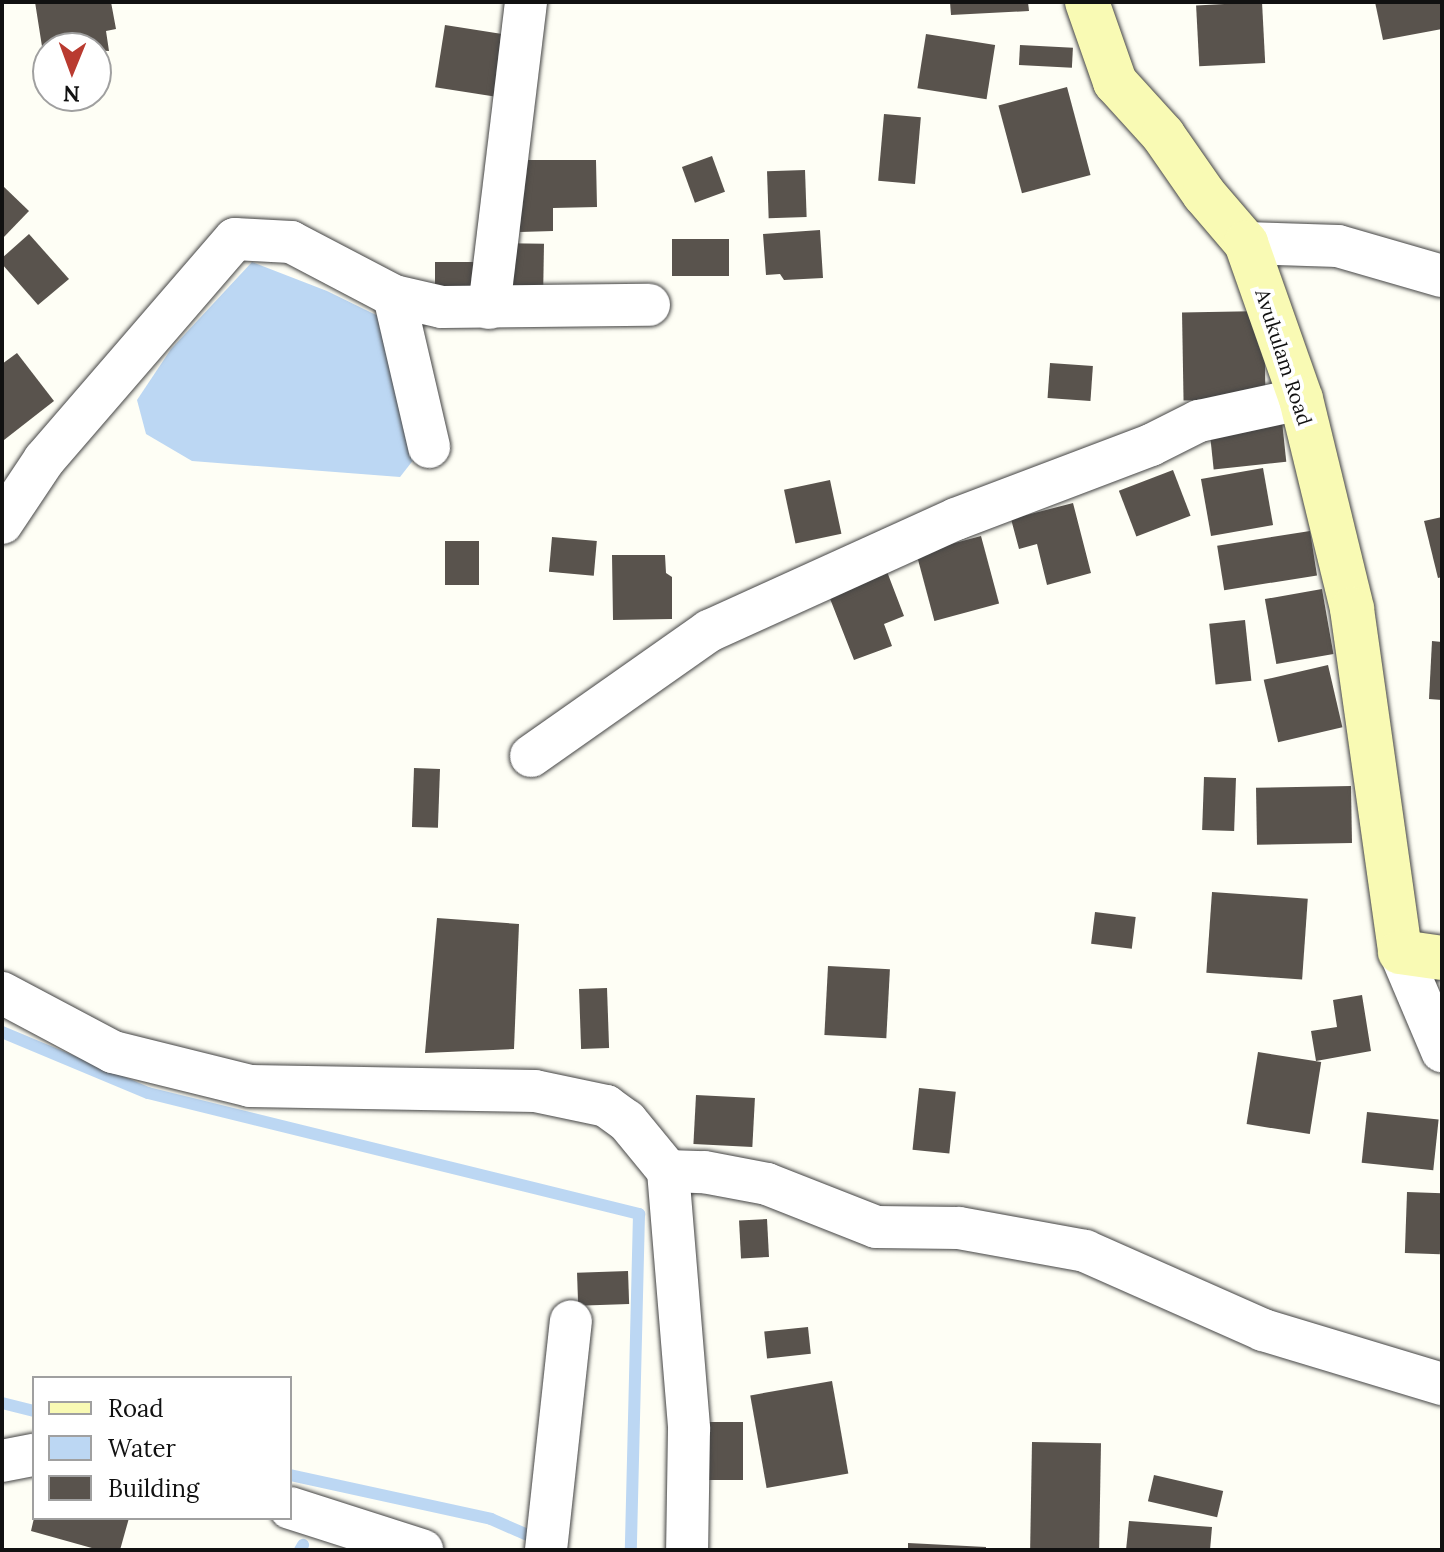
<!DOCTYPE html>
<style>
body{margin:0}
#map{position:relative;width:1444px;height:1552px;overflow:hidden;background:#fefef5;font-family:Lora,serif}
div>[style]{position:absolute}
.water>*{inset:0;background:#bcd7f3}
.stream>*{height:12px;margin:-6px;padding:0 6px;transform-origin:6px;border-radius:6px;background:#bcd7f3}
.building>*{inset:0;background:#59534d;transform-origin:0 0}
.roads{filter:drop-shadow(0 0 2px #444) drop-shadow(0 0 2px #444)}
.minor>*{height:42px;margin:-21px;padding:0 21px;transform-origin:21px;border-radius:21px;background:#fff}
.secondary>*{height:44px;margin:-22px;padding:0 22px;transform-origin:22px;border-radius:22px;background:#f9fab4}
span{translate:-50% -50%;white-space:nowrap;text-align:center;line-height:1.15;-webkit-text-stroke:8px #fff;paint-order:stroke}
.street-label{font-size:20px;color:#111}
.frame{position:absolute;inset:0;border:4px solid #111;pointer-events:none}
.legend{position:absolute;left:32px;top:1376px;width:260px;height:144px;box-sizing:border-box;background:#fff;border:2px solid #a0a0a0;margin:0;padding:10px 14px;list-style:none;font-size:24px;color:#111}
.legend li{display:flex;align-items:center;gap:16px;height:40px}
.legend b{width:40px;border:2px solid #a0a0a0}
.north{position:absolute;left:32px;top:32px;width:80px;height:80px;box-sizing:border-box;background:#fff;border:2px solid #a0a0a0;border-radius:50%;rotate:181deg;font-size:22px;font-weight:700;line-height:32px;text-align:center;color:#111}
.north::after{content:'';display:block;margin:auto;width:28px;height:36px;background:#b93b30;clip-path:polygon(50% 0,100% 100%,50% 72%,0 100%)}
</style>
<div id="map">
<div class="water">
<div style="clip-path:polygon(252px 262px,327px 291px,411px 332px,418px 454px,400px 477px,192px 461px,146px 434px,137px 400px,171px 349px)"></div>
</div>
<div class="stream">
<div style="left:2px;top:1032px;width:158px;rotate:22.7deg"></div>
<div style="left:148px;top:1093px;width:506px;rotate:13.84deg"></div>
<div style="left:639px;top:1214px;width:336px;rotate:91.4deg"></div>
<div style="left:2px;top:1403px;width:33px;rotate:14deg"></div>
<div style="left:290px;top:1475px;width:206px;rotate:12.3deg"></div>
<div style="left:491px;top:1519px;width:55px;rotate:23.7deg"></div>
<div style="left:300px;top:1550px;width:6px;rotate:-59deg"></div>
</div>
<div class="building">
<div style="clip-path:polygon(35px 2px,111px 2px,116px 29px,106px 31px,109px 51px,48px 48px,46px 72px)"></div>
<div style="clip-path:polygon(950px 2px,1028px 2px,1029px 11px,951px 15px)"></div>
<div style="left:1262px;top:2px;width:61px;height:66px;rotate:87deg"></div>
<div style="clip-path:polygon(1375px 2px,1442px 2px,1442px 29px,1383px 40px)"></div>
<div style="left:445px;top:25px;width:68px;height:63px;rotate:9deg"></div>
<div style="left:926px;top:34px;width:70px;height:55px;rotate:9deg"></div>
<div style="left:1020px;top:45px;width:53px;height:20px;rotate:3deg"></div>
<div style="left:1067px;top:87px;width:91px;height:71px;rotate:75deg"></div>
<div style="left:884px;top:114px;width:37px;height:67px;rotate:5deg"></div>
<div style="left:712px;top:156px;width:38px;height:32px;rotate:70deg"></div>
<div style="clip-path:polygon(519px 160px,596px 160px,597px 207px,553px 208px,553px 231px,520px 232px)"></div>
<div style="left:805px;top:170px;width:47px;height:38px;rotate:88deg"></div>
<div style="clip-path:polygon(2px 185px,29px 211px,2px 239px)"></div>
<div style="clip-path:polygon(820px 230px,823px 278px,784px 280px,780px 274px,766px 275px,763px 234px)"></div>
<div style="clip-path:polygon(29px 234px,69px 279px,38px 305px,2px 264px,2px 258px)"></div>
<div style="left:729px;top:239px;width:37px;height:57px;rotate:90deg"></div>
<div style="left:500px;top:243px;width:44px;height:56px;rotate:1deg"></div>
<div style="left:435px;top:262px;width:50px;height:38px"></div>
<div style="left:1264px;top:311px;width:88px;height:82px;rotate:89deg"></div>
<div style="clip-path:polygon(17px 353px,54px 401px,4px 440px,2px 364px)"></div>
<div style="left:1050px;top:363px;width:43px;height:35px;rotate:4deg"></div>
<div style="left:1282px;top:421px;width:41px;height:73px;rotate:84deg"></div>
<div style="left:1263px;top:468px;width:58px;height:63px;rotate:80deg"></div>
<div style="left:1173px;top:470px;width:49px;height:58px;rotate:69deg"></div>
<div style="left:830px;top:480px;width:55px;height:47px;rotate:78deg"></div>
<div style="clip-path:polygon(1073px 503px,1091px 573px,1047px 585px,1037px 544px,1019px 549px,1011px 519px)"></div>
<div style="clip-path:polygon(1442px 517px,1442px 577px,1438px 578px,1424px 521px)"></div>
<div style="left:1310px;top:531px;width:45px;height:94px;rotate:81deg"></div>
<div style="left:981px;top:536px;width:70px;height:67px;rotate:75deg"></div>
<div style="left:552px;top:537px;width:45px;height:35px;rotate:5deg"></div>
<div style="left:445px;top:541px;width:34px;height:44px"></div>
<div style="clip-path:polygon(612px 555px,665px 555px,666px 573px,672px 577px,672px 619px,613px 620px)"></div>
<div style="clip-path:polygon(886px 569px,904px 616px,884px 624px,892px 646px,854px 660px,827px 591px)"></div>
<div style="left:1322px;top:589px;width:66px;height:58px;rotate:80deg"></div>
<div style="left:1245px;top:620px;width:61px;height:36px;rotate:84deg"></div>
<div style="clip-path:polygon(1432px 641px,1442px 642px,1442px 700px,1429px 699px)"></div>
<div style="left:1328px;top:665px;width:64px;height:66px;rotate:77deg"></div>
<div style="left:414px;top:768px;width:26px;height:59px;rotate:2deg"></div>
<div style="left:1204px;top:777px;width:32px;height:53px;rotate:2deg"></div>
<div style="left:1351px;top:786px;width:57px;height:95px;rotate:89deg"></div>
<div style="left:1212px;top:892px;width:96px;height:81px;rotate:4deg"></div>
<div style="left:1095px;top:912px;width:41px;height:32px;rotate:7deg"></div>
<div style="clip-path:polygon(437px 918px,519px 924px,514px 1049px,425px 1053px)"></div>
<div style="left:828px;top:966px;width:62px;height:69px;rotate:3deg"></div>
<div style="left:607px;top:988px;width:60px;height:28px;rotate:88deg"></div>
<div style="clip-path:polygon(1362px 995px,1371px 1051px,1316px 1061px,1311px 1031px,1337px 1027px,1333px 1000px)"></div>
<div style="left:1258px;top:1052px;width:64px;height:73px;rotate:9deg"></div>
<div style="left:919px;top:1088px;width:37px;height:62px;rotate:6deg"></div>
<div style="left:696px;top:1095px;width:59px;height:49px;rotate:3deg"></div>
<div style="left:1367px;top:1112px;width:72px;height:51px;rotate:6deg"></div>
<div style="left:1407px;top:1192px;width:35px;height:61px;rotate:2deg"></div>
<div style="left:767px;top:1219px;width:38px;height:28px;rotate:87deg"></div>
<div style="left:628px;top:1271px;width:33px;height:51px;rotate:88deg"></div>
<div style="left:808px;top:1327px;width:27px;height:44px;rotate:84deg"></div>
<div style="left:832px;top:1381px;width:94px;height:83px;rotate:80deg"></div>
<div style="left:708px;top:1422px;width:35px;height:58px"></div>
<div style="left:1032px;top:1442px;width:69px;height:108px;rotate:1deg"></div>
<div style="left:1154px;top:1475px;width:71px;height:27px;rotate:13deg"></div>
<div style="clip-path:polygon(34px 1518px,129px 1518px,120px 1550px,99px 1550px,31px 1531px)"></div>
<div style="clip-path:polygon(1129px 1521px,1212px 1527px,1210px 1550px,1126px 1550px)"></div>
<div style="clip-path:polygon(908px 1543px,986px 1547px,986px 1550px,908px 1550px)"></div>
</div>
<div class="roads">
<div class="minor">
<div style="left:1246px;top:243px;width:92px;rotate:1.9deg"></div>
<div style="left:1338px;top:246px;width:108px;rotate:16.1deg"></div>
<div style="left:394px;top:296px;width:155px;rotate:76.9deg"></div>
<div style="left:489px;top:308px;width:308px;rotate:-83.1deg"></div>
<div style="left:2px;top:523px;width:76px;rotate:-56.3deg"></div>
<div style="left:44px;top:460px;width:292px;rotate:-49.2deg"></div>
<div style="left:235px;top:239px;width:56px;rotate:3.1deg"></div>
<div style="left:291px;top:242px;width:116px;rotate:27.7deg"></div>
<div style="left:394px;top:296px;width:49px;rotate:12.9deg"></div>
<div style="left:442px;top:307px;width:207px;rotate:-0.6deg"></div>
<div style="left:531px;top:756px;width:218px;rotate:-35.1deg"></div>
<div style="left:709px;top:631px;width:271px;rotate:-24.4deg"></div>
<div style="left:956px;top:519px;width:209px;rotate:-20.8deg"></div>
<div style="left:1151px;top:445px;width:54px;rotate:-26.6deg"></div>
<div style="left:1199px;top:421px;width:104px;rotate:-12.2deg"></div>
<div style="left:1400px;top:952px;width:108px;rotate:67deg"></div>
<div style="left:2px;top:993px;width:126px;rotate:28deg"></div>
<div style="left:113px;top:1052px;width:141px;rotate:13.9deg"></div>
<div style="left:250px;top:1086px;width:285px;rotate:1deg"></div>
<div style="left:535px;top:1091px;width:73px;rotate:11.9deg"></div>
<div style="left:606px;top:1106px;width:26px;rotate:36deg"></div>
<div style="left:627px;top:1121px;width:65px;rotate:50.6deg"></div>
<div style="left:668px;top:1171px;width:259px;rotate:85.3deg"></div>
<div style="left:689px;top:1429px;width:121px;rotate:90.9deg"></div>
<div style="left:668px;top:1171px;width:36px;rotate:2deg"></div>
<div style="left:704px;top:1172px;width:64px;rotate:10.8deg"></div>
<div style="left:767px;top:1184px;width:117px;rotate:21.5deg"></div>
<div style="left:876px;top:1227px;width:83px;rotate:0.7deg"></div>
<div style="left:959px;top:1228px;width:128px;rotate:10.3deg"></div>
<div style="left:1085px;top:1251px;width:195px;rotate:23.9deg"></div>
<div style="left:1263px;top:1330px;width:187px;rotate:16.8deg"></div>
<div style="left:2px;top:1461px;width:33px;rotate:-11deg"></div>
<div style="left:290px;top:1508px;width:139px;rotate:17.7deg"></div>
<div style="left:546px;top:1550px;width:230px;rotate:-83.8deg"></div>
</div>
<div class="secondary">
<div style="left:1087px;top:2px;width:85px;rotate:70.7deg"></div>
<div style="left:1115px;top:82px;width:72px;rotate:47.8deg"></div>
<div style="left:1163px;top:135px;width:72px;rotate:55.2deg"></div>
<div style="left:1204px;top:194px;width:65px;rotate:49.4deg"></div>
<div style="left:1246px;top:243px;width:165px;rotate:70.6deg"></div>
<div style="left:1301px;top:399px;width:216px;rotate:76.3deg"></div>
<div style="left:1352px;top:609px;width:346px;rotate:82deg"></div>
<div style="left:1400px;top:952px;width:42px;rotate:8.1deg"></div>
</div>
</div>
<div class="street-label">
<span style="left:1284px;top:357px;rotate:72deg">Avukulam Road</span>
</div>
<div class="frame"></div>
<ul class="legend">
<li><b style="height:10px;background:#f9fab4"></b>Road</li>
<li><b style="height:22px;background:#bcd7f3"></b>Water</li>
<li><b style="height:22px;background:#59534d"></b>Building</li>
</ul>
<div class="north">N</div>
</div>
